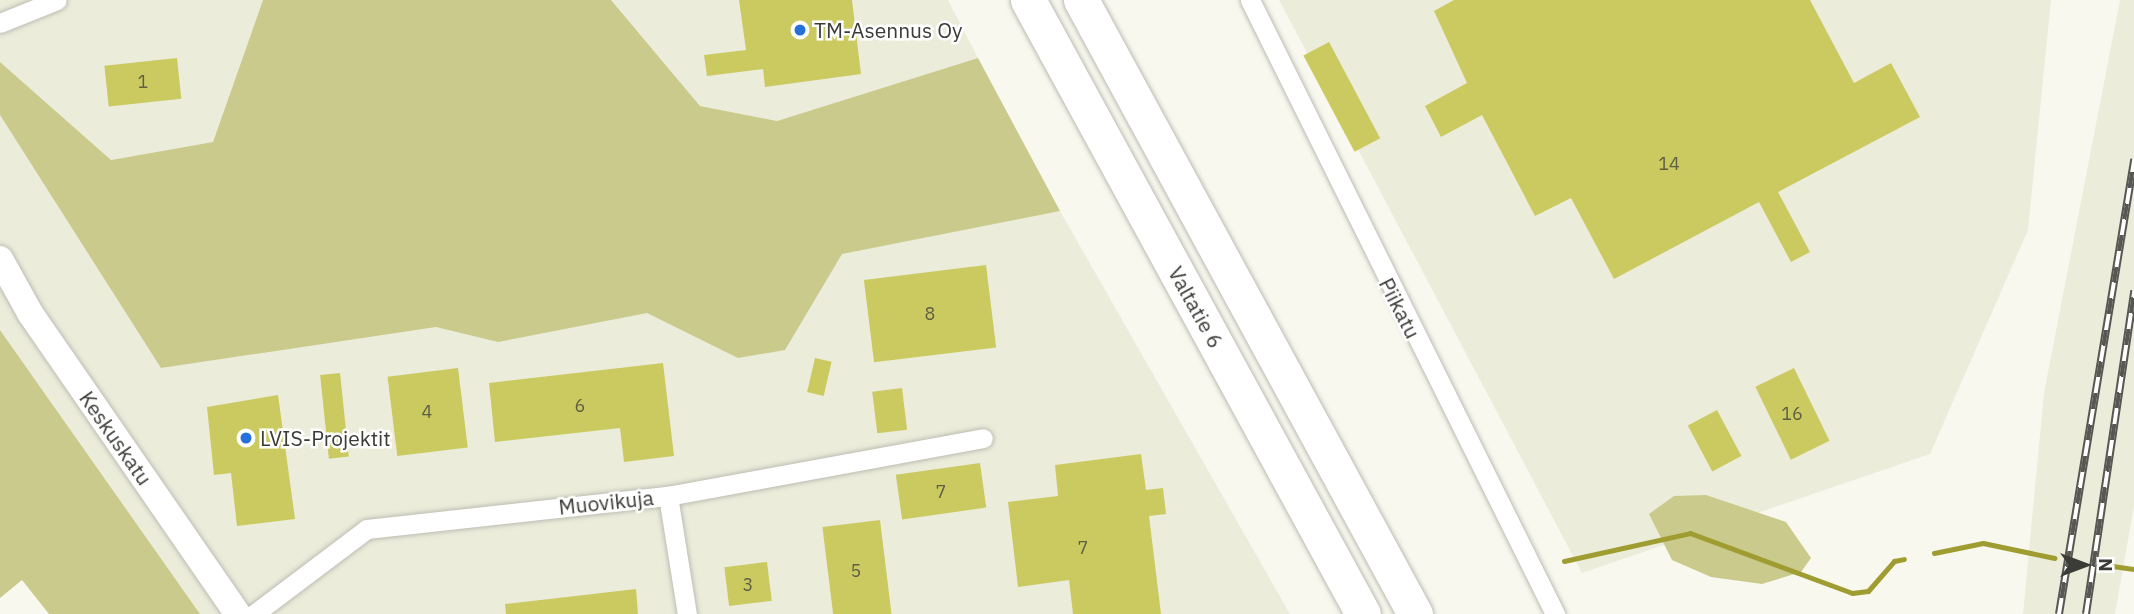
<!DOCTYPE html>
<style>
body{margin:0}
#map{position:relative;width:2134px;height:614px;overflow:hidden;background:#f8f8ef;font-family:"IBM Plex Sans",sans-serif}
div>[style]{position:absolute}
.built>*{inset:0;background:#ececdb}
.green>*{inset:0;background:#c9ca8b}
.stream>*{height:5px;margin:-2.5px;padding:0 2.5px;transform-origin:2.5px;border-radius:2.5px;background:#9f9d31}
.building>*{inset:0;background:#caca61;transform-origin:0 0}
.roads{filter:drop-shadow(0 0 2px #bcbcb3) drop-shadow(0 0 2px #bcbcb3)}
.street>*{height:19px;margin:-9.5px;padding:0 9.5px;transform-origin:9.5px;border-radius:9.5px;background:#fff}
.secondary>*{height:26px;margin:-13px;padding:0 13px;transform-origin:13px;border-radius:13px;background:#fff}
.highway>*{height:35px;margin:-17.5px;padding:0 17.5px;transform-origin:17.5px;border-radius:17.5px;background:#fff}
.rail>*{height:8px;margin-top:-4px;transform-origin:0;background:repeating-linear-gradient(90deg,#fff 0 16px,#575753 0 32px);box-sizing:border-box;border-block:2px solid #575753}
.dots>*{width:19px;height:19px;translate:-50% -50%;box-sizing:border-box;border:4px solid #fff;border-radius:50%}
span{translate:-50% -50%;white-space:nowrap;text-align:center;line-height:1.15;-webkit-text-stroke:5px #fff;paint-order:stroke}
.number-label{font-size:18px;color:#5f5f42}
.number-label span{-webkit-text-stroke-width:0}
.poi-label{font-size:21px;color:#3b3b37}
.left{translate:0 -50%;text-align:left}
.street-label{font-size:21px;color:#3b3b37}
.north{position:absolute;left:2050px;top:530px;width:70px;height:70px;-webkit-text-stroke:5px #fff;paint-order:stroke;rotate:90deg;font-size:19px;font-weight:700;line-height:28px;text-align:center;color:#3b3b37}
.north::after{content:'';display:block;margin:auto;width:24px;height:32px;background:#3b3b37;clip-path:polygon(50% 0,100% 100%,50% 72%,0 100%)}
</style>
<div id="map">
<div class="built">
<div style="clip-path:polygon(0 0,263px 0,213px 142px,111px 160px,0 62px)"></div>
<div style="clip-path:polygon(611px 0,948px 0,978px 58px,777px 121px,700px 106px)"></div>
<div style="clip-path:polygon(1279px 0,2051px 0,2028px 230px,1930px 454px,1582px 573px)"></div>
<div style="clip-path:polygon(2120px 0,2134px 0,2134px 506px,2115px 614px,2023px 614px,2044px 393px)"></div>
<div style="clip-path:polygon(0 115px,162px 368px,1060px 211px,1290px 614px,200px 614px,0 330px)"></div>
</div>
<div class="green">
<div style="clip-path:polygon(263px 0,611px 0,700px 106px,777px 121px,978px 58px,1060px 211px,842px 254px,785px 350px,738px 358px,647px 313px,498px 342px,436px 327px,161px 368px,0 115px,0 62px,111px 160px,213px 142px)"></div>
<div style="clip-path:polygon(0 330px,200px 614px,49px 614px,22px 580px,0 598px)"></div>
<div style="clip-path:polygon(1706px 495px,1786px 522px,1811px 558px,1801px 572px,1762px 584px,1711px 577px,1672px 560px,1649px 514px,1674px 496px)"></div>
</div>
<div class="stream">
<div style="left:1934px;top:553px;width:50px;rotate:-11.5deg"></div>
<div style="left:1983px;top:543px;width:73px;rotate:11.9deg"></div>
<div style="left:1564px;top:561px;width:129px;rotate:-12.5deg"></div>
<div style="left:1690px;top:533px;width:173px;rotate:20.3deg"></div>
<div style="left:1852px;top:593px;width:16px;rotate:-7deg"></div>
<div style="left:1868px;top:591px;width:40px;rotate:-49deg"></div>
<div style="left:1894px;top:561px;width:10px;rotate:-11deg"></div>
<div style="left:2105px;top:565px;width:29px;rotate:8deg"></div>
</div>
<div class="building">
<div style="clip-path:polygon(739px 0,852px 0,861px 74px,765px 87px,763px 69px,707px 76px,704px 55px,746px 50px)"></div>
<div style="clip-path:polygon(1454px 0,1810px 0,1854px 83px,1891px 63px,1920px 117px,1778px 192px,1810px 252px,1791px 262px,1759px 202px,1614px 279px,1571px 198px,1535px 216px,1482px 115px,1441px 137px,1425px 106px,1467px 83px,1434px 11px)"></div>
<div style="left:1329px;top:42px;width:109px;height:29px;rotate:62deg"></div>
<div style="left:177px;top:58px;width:41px;height:73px;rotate:84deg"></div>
<div style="left:986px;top:265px;width:83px;height:123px;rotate:83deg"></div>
<div style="left:815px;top:358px;width:17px;height:35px;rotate:13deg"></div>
<div style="clip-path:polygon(663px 363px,674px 456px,624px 462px,620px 428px,495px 442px,489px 383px)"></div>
<div style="left:458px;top:368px;width:80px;height:71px;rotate:83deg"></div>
<div style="left:1794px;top:368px;width:81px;height:43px;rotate:64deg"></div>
<div style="left:340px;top:373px;width:84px;height:20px;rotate:84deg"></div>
<div style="left:902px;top:388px;width:42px;height:30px;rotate:83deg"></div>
<div style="clip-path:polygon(278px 395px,295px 519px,237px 526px,231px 473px,214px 475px,207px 407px)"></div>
<div style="left:1717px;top:410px;width:52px;height:33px;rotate:62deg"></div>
<div style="clip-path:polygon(1141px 454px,1146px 490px,1163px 488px,1166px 514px,1149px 516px,1161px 614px,1073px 614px,1069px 580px,1018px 587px,1008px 502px,1058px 496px,1055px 465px)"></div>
<div style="left:980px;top:463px;width:45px;height:85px;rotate:82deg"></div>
<div style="left:880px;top:520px;width:95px;height:58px;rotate:83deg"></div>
<div style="left:767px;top:562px;width:39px;height:43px;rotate:83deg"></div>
<div style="clip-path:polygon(636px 589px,638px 614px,506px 614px,505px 604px)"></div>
</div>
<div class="roads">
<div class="street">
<div style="left:1250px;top:0;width:686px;rotate:63.58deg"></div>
<div style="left:0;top:23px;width:61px;rotate:-22deg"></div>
<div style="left:668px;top:496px;width:120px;rotate:80.9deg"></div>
<div style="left:254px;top:614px;width:141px;rotate:-37deg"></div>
<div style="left:367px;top:529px;width:303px;rotate:-6.3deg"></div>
<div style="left:668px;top:496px;width:320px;rotate:-10.4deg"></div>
</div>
<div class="secondary">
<div style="left:0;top:259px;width:62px;rotate:60.9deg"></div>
<div style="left:30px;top:313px;width:366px;rotate:55.4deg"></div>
</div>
<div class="highway">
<div style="left:1028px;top:0;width:699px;rotate:61.38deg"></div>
<div style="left:1081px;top:0;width:699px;rotate:61.45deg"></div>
</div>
</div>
<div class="rail">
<div style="left:2059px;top:614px;width:461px;rotate:-80.6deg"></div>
<div style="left:2086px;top:614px;width:327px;rotate:-81.5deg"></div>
</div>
<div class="dots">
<div style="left:800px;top:30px;background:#2670db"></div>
<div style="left:246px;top:438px;background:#2670db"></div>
</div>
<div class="number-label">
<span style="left:143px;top:82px">1</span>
<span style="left:1669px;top:164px">14</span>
<span style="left:930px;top:314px">8</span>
<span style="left:580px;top:406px">6</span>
<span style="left:427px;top:412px">4</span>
<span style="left:1792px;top:414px">16</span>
<span style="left:941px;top:492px">7</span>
<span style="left:1083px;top:548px">7</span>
<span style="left:856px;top:571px">5</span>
<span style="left:748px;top:585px">3</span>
</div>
<div class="poi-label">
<span class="left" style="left:814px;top:30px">TM-Asennus Oy</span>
<span class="left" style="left:260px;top:438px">LVIS-Projektit</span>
</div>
<div class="street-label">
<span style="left:1196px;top:307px;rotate:61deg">Valtatie 6</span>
<span style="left:1400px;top:308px;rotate:63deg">Piikatu</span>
<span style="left:116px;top:438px;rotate:55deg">Keskuskatu</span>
<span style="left:606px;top:502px;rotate:-6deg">Muovikuja</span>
</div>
<div class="north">N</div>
</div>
